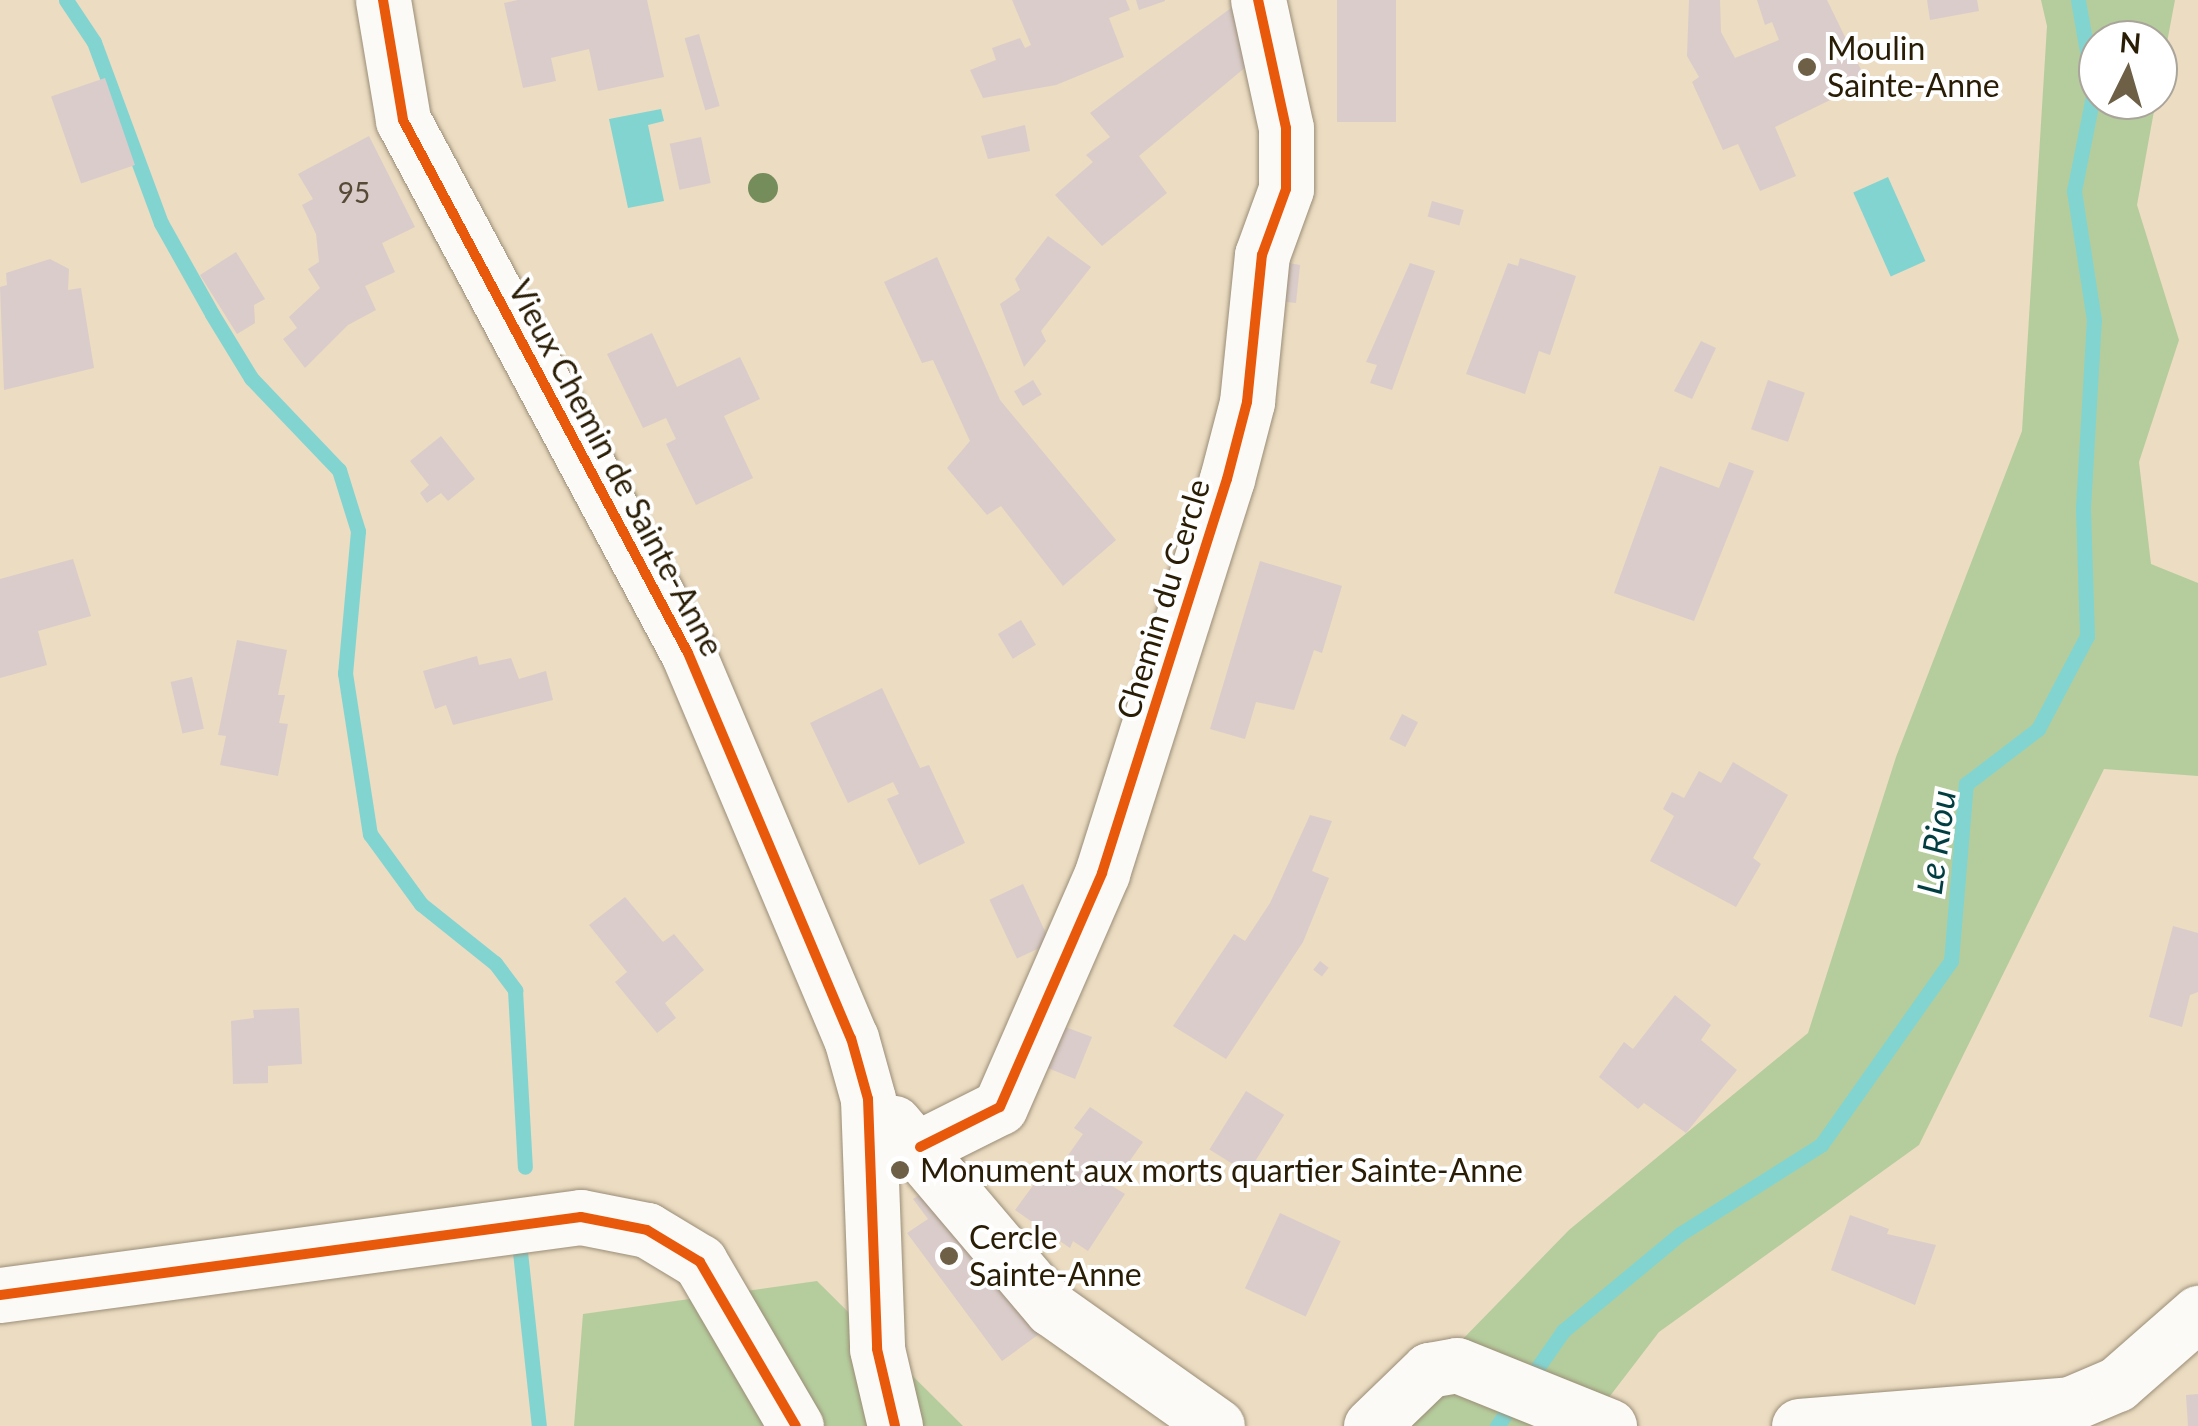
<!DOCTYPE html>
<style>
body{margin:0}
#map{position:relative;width:2198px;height:1426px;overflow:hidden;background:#ebdcc2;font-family:Lato,sans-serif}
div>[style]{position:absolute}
.forest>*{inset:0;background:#b5cd9d}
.water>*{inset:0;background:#82d4d1;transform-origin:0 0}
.stream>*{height:15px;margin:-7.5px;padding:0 7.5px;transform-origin:7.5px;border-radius:7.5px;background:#82d4d1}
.building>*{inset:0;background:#daccca;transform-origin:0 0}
.roads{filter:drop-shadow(0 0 2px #9b8e77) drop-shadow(0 0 2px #9b8e77)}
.minor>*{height:55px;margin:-27.5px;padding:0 27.5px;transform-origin:27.5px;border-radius:27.5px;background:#fcfaf6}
.cycleway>*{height:10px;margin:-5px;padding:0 5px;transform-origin:5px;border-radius:5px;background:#e8590c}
.trees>*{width:30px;height:30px;margin:-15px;border-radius:50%;background:#758c5b}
.dots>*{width:28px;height:28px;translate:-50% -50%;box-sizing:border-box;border:5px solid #fff;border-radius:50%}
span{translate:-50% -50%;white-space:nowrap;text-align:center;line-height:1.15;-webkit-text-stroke:8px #fff;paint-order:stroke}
.number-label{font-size:28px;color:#564936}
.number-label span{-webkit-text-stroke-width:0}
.poi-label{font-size:32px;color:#2a1d05}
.left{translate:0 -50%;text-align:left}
.street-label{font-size:32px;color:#2a1d05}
.water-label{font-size:35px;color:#023e41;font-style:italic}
.north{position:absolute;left:2078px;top:20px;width:100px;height:100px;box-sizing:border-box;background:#fff;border:2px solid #aaa59b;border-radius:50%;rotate:5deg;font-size:28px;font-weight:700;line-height:40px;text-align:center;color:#2a1d05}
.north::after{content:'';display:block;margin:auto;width:35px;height:45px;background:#6e6047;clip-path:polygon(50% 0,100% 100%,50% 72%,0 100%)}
</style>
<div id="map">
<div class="forest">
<div style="clip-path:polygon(2041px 0,2175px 0,2158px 90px,2158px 40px,2098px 40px,2098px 100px,2156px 100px,2137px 205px,2179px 340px,2139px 462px,2151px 564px,2198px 583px,2198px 776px,2104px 769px,1919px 1145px,1659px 1332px,1587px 1426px,1378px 1426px,1569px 1230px,1808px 1033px,1896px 757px,2022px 431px,2047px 26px)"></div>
<div style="clip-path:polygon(817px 1281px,963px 1426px,574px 1426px,583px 1314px)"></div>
</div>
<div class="water">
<div style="clip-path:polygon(661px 109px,664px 121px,648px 125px,664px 201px,628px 208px,609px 119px)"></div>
<div style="left:1888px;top:177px;width:92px;height:38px;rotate:66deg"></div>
</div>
<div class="stream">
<div style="left:66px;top:0;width:50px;rotate:56.3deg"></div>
<div style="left:94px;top:42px;width:193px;rotate:69.7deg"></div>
<div style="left:161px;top:223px;width:104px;rotate:60.7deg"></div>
<div style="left:212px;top:314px;width:75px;rotate:58.6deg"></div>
<div style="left:251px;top:378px;width:127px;rotate:46.3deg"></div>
<div style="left:339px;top:470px;width:64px;rotate:72.7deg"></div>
<div style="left:358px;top:531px;width:143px;rotate:95.2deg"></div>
<div style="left:345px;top:673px;width:163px;rotate:81.2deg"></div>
<div style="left:370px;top:834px;width:87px;rotate:53.9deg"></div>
<div style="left:421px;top:904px;width:95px;rotate:38.6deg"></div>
<div style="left:495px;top:963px;width:34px;rotate:53deg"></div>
<div style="left:515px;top:990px;width:177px;rotate:86.8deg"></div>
<div style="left:520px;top:1252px;width:175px;rotate:83.8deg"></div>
<div style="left:1497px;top:1426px;width:116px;rotate:-55.2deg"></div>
<div style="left:1563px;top:1331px;width:152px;rotate:-39.7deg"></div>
<div style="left:1680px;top:1234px;width:167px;rotate:-32.3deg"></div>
<div style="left:1821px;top:1145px;width:225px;rotate:-54.8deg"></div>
<div style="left:1951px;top:961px;width:178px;rotate:-85.2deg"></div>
<div style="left:1966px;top:784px;width:91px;rotate:-37.4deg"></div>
<div style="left:2038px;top:729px;width:105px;rotate:-62.2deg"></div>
<div style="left:2087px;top:636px;width:128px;rotate:-91.8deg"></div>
<div style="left:2083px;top:508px;width:188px;rotate:-86.7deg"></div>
<div style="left:2094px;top:320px;width:131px;rotate:-98.8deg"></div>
<div style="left:2074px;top:191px;width:102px;rotate:-78.7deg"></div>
<div style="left:2094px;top:91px;width:92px;rotate:-100deg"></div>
</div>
<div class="building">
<div style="clip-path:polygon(518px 0,647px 0,664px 77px,598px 91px,589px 49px,551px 58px,556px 81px,523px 88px,504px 3px)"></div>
<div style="clip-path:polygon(1012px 0,1126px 0,1130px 10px,1109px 18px,1124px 57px,1056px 85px,983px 98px,970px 70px,996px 60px,992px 48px,1020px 38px,1025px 48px,1031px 45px)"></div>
<div style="clip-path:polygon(1136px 0,1165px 0,1165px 1px,1139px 10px)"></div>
<div style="left:1337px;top:0;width:59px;height:122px"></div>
<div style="clip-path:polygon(1689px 0,1720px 0,1721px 32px,1735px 58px,1779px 40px,1772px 22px,1765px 25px,1757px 0,1827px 0,1867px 82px,1775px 127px,1796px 176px,1760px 191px,1738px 144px,1723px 150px,1692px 82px,1699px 77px,1687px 56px)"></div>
<div style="clip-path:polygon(1927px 0,1977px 0,1979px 11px,1930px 20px)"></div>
<div style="clip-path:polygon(1235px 5px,1253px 61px,1139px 156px,1167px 193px,1102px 246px,1055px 195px,1093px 162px,1086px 155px,1110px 137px,1090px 113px)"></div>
<div style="left:699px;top:34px;width:75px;height:15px;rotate:74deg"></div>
<div style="left:105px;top:78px;width:92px;height:57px;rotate:71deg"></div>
<div style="clip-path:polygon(1025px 125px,1030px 151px,988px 159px,981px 136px)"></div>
<div style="clip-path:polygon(369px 136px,415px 227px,382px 243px,395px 272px,365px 286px,376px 310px,348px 325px,305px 368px,283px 339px,297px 328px,289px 317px,320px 288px,308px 269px,319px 262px,316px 234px,302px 205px,313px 199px,298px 174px)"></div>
<div style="left:701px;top:137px;width:47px;height:32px;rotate:78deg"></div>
<div style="left:1432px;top:201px;width:33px;height:16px;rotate:16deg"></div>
<div style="clip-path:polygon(1048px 236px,1091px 267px,1041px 331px,1046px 341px,1024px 367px,1000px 304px,1020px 290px,1015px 279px)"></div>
<div style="clip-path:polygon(236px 252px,265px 299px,254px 305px,255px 323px,237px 334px,200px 275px)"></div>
<div style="clip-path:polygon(937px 257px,1000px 400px,1116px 540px,1063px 586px,1001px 506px,987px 515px,947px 468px,970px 441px,933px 360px,922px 363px,884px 282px)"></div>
<div style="clip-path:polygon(1520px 258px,1576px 276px,1550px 355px,1539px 351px,1525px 394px,1466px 374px,1508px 263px,1518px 266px)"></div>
<div style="clip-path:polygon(50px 259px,69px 269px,68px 290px,81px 288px,94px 368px,4px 390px,0 287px,7px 285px,6px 273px)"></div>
<div style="clip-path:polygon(1284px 262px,1300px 265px,1296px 303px,1277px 301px)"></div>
<div style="clip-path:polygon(1410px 263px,1435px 271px,1392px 390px,1370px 383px,1377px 365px,1366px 362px)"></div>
<div style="clip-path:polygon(652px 333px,677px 387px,740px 357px,760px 399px,724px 416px,753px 478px,696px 505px,666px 444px,676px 439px,666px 418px,643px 428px,607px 354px)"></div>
<div style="clip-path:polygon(1701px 341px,1716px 348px,1692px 399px,1674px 391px)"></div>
<div style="left:1033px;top:380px;width:17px;height:22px;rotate:59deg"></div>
<div style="left:1768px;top:380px;width:39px;height:52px;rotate:19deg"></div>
<div style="clip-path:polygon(441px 436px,475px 479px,448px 501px,441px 493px,427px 503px,420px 493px,429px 485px,410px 461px)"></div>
<div style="clip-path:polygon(1729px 462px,1754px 471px,1694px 621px,1614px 593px,1660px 466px,1719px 488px)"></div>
<div style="clip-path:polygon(73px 559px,91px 616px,38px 631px,47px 665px,0 678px,0 579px)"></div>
<div style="clip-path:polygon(1260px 561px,1342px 586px,1322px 653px,1314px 650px,1294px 710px,1256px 702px,1245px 739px,1210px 729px)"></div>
<div style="left:1021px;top:620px;width:29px;height:27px;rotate:59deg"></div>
<div style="clip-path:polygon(237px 640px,287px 650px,278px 695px,285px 695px,279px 723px,288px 724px,278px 776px,220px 765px,226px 736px,218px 735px)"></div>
<div style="clip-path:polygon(477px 656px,479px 665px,511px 658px,519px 679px,546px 671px,553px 700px,453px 725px,446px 705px,435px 709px,423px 671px)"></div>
<div style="left:192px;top:677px;width:53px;height:22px;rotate:77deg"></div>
<div style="clip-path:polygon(882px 688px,920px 768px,929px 765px,965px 843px,919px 865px,887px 799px,899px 794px,893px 782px,848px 803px,810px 723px)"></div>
<div style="left:1402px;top:714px;width:18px;height:28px;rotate:27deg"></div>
<div style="clip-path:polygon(1733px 762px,1788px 795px,1753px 858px,1761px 864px,1736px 907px,1650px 861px,1674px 816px,1663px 809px,1672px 792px,1684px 798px,1699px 771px,1721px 783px)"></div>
<div style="clip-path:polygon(1310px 815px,1332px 821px,1312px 871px,1329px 878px,1303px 942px,1226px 1059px,1173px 1026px,1234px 934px,1245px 941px,1270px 903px)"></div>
<div style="left:1023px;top:884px;width:65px;height:37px;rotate:65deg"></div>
<div style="clip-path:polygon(625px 897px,663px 942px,674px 934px,704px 970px,665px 1003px,676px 1018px,657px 1033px,615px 982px,627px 972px,589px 925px)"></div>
<div style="clip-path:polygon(2173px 926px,2198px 933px,2198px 992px,2190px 995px,2182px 1027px,2149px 1017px)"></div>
<div style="left:1320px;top:961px;width:11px;height:11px;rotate:38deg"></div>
<div style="clip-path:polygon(1675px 995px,1711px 1025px,1701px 1040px,1737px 1070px,1686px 1133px,1644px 1103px,1638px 1109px,1599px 1077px,1624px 1042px,1633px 1049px)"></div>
<div style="clip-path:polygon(299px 1008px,302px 1064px,268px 1066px,268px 1083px,233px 1084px,231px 1021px,254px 1018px,253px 1010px)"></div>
<div style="clip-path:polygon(1060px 1025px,1092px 1037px,1075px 1079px,1038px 1064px)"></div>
<div style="left:1246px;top:1091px;width:45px;height:69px;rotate:32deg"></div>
<div style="clip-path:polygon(1090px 1107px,1143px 1142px,1112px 1186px,1125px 1194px,1088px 1251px,1073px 1241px,1070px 1248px,1015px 1210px,1045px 1169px,1054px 1175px,1083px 1134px,1074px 1128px)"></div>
<div style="clip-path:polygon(927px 1190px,1053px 1324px,1002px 1361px,907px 1233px,928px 1219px,913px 1199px)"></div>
<div style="left:1280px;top:1213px;width:67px;height:83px;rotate:25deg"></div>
<div style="clip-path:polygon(1850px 1215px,1889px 1229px,1887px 1234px,1936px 1245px,1915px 1305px,1831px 1270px)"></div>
<div style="clip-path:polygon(2198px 1394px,2198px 1426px,2188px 1426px,2186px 1395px)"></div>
</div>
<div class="roads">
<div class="minor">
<div style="left:383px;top:0;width:122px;rotate:80.5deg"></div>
<div style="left:403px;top:120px;width:604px;rotate:61.87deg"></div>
<div style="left:688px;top:653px;width:418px;rotate:67.1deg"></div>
<div style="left:851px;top:1038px;width:63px;rotate:74.4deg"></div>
<div style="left:868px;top:1099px;width:250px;rotate:87.9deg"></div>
<div style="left:877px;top:1349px;width:79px;rotate:76.8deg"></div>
<div style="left:894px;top:1123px;width:244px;rotate:49.7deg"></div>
<div style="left:1052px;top:1309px;width:202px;rotate:35.3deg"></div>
<div style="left:920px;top:1147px;width:89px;rotate:-26.6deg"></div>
<div style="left:1000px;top:1107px;width:255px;rotate:-66.4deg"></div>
<div style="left:1102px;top:873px;width:413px;rotate:-72.4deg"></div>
<div style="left:1227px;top:479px;width:80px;rotate:-75.4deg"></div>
<div style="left:1247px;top:402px;width:148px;rotate:-84.2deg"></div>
<div style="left:1262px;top:255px;width:70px;rotate:-70deg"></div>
<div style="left:1286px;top:189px;width:61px;rotate:-90deg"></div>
<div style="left:1286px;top:128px;width:131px;rotate:-102.3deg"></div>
<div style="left:0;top:1295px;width:586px;rotate:-7.65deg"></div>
<div style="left:581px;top:1217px;width:67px;rotate:11.1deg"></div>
<div style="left:647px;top:1230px;width:62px;rotate:31.1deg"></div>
<div style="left:700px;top:1262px;width:190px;rotate:59.7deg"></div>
<div style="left:1371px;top:1426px;width:81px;rotate:-44deg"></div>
<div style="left:1429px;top:1370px;width:28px;rotate:-10deg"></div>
<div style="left:1457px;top:1365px;width:164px;rotate:21.9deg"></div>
<div style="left:1799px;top:1426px;width:272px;rotate:-4.6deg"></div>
<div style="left:2070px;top:1404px;width:51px;rotate:-23.1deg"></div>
<div style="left:2117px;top:1384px;width:108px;rotate:-41.2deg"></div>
</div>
</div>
<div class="cycleway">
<div style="left:383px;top:0;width:122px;rotate:80.5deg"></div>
<div style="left:403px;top:120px;width:604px;rotate:61.87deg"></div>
<div style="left:688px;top:653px;width:418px;rotate:67.1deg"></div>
<div style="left:851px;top:1038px;width:63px;rotate:74.4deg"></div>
<div style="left:868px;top:1099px;width:250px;rotate:87.9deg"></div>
<div style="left:877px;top:1349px;width:79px;rotate:76.8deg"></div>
<div style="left:920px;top:1147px;width:89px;rotate:-26.6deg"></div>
<div style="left:1000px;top:1107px;width:255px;rotate:-66.4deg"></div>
<div style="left:1102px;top:873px;width:413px;rotate:-72.4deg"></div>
<div style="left:1227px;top:479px;width:80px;rotate:-75.4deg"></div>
<div style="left:1247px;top:402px;width:148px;rotate:-84.2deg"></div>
<div style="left:1262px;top:255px;width:70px;rotate:-70deg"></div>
<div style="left:1286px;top:189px;width:61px;rotate:-90deg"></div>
<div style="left:1286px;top:128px;width:131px;rotate:-102.3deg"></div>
<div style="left:0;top:1295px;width:586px;rotate:-7.65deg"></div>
<div style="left:581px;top:1217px;width:67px;rotate:11.1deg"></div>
<div style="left:647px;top:1230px;width:62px;rotate:31.1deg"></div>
<div style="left:700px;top:1262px;width:190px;rotate:59.7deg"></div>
</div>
<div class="trees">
<div style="left:763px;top:188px"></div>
</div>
<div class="dots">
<div style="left:1807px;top:67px;background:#6e6047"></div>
<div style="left:900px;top:1170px;background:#6e6047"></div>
<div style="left:949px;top:1256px;background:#6e6047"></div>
</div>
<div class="number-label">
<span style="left:354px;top:192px">95</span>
</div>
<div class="poi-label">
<span class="left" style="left:1827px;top:67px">Moulin<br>Sainte-Anne</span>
<span class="left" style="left:920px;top:1170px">Monument aux morts quartier Sainte-Anne</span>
<span class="left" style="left:969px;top:1256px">Cercle<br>Sainte-Anne</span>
</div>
<div class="street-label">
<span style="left:616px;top:468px;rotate:62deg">Vieux Chemin de Sainte-Anne</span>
<span style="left:1163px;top:599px;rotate:-73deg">Chemin du Cercle</span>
</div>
<div class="water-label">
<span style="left:1935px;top:842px;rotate:-82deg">Le Riou</span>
</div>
<div class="north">N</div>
</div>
